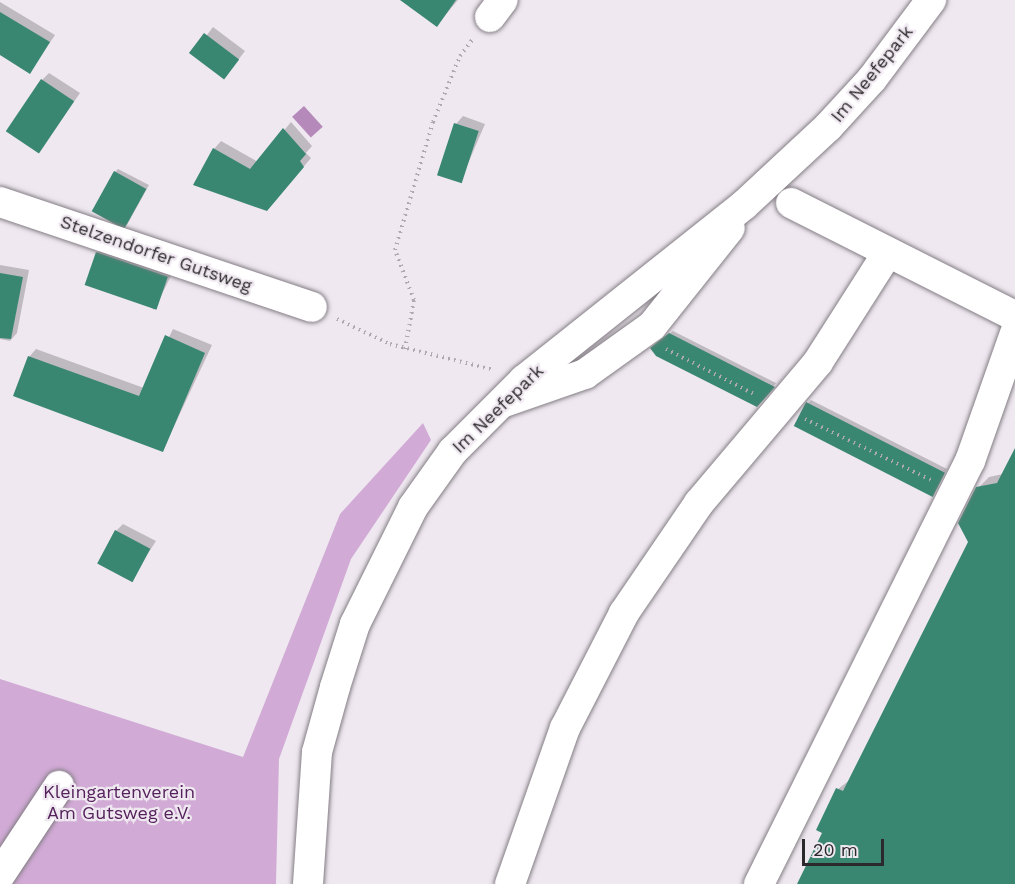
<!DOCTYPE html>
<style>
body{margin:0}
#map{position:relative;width:1015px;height:884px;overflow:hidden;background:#efe8f0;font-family:"Work Sans",sans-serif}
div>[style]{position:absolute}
.green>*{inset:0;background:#d1abd6}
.water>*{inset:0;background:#b58abb;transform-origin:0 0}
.shadow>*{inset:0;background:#0003;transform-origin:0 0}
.building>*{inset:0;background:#398771;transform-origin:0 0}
.path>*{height:4px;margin-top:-2px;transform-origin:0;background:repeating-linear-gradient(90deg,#aea9af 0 1.5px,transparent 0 6px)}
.roads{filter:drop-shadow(0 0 2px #837d84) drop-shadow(0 0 2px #837d84)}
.minor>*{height:30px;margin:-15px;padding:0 15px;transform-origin:15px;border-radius:15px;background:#fff}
span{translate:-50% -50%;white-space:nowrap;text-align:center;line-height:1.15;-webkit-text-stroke:4.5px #efe8f0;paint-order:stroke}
.street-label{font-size:18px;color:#2b292b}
.park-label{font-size:18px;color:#55215c}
.scale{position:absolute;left:802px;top:839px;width:82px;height:27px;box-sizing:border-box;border:3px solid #2b292b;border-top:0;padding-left:8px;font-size:18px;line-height:21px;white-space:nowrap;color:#2b292b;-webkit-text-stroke:4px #efe8f0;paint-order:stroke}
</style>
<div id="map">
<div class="green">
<div style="clip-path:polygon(423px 423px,431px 440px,351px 559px,279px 759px,276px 884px,0 884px,0 679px,243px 757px,340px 514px)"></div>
</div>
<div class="water">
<div style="left:304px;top:106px;width:28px;height:16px;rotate:48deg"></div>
</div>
<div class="shadow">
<div style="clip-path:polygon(402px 0,458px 0,437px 25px)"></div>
<div style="clip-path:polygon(0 2px,55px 35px,30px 72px,0 54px)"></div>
<div style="left:213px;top:27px;width:40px;height:34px;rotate:37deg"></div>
<div style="clip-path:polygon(49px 73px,80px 93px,40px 151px,42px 80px)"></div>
<div style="clip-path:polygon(463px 116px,485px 124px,460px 182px,456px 124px)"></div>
<div style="clip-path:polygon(291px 122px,312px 146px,306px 153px,311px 158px,274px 202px,214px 149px,221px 141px,258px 162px)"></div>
<div style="clip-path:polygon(118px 169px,149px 185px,127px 225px,115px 172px)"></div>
<div style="clip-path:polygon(104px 246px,174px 270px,154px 310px,97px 253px)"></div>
<div style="clip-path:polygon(0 265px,29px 270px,17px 333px,10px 341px,0 339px)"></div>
<div style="clip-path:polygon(173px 329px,212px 345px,163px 450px,29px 357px,36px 349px,144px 388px)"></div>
<div style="clip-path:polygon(673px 331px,776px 383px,760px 402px,652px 348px)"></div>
<div style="clip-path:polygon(811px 400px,947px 469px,935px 490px,808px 403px)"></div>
<div style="clip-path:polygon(1015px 451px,1015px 884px,799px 884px,824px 832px,838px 789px,851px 779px,969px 542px,978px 488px,989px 477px,1003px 474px)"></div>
<div style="clip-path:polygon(123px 524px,156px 541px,131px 580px,116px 531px)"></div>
</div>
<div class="building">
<div style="clip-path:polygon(400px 0,456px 0,437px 27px)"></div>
<div style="clip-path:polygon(0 12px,50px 42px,30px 74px,0 55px)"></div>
<div style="left:204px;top:33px;width:44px;height:25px;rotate:37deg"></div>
<div style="left:41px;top:79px;width:40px;height:63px;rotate:34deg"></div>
<div style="left:454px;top:123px;width:26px;height:55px;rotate:18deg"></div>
<div style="clip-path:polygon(283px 128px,306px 154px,300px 161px,304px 167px,267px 211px,193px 185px,213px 148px,250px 169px)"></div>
<div style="left:114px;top:171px;width:37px;height:46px;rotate:29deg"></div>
<div style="left:96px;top:252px;width:76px;height:35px;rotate:19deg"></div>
<div style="clip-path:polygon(0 273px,23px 277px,11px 339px,0 338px)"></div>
<div style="clip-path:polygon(669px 333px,775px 387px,757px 407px,656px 356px,650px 348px)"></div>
<div style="clip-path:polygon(165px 335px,205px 353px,163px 452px,13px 396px,28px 356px,139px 396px)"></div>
<div style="left:806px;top:402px;width:156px;height:27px;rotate:27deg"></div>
<div style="clip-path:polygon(1015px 448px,1015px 884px,797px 884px,822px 833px,816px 830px,836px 788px,843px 791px,968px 542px,958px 523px,976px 487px,997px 483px)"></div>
<div style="left:115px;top:530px;width:40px;height:38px;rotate:28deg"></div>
</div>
<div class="path">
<div style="left:337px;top:319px;width:59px;rotate:25.3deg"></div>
<div style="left:390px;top:344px;width:107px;rotate:14deg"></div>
<div style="left:405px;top:349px;width:50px;rotate:-79.6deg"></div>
<div style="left:414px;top:300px;width:53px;rotate:-110.8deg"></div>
<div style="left:395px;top:250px;width:134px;rotate:-73.5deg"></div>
<div style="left:433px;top:122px;width:71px;rotate:-67.8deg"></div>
<div style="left:460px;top:56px;width:21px;rotate:-53deg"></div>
<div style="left:666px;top:349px;width:101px;rotate:27.1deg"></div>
<div style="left:805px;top:419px;width:140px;rotate:25.8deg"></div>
</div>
<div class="roads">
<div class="minor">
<div style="left:490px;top:17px;width:21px;rotate:-53deg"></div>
<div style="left:0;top:202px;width:329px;rotate:18.6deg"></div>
<div style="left:791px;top:203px;width:251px;rotate:26.8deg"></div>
<div style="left:504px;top:402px;width:86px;rotate:-19.1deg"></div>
<div style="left:585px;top:374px;width:82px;rotate:-35.6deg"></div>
<div style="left:652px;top:326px;width:125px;rotate:-51.5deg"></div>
<div style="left:0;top:875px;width:107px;rotate:-56.5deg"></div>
<div style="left:308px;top:884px;width:132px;rotate:-86.1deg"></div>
<div style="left:317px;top:752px;width:67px;rotate:-74.5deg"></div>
<div style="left:335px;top:687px;width:66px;rotate:-72.4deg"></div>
<div style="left:355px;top:624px;width:131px;rotate:-63.6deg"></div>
<div style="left:413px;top:507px;width:69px;rotate:-54.5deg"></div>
<div style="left:453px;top:451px;width:100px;rotate:-45deg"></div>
<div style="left:524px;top:380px;width:281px;rotate:-38.5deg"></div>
<div style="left:744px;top:205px;width:115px;rotate:-42.9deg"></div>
<div style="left:828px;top:127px;width:65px;rotate:-47.5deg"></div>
<div style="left:872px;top:79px;width:99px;rotate:-53.2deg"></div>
<div style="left:510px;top:884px;width:165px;rotate:-70.6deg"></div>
<div style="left:565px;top:728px;width:129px;rotate:-62.8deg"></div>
<div style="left:624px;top:613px;width:133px;rotate:-55.7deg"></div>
<div style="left:699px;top:503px;width:185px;rotate:-49.8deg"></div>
<div style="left:818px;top:362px;width:130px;rotate:-57.5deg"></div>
<div style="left:759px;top:884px;width:473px;rotate:-63.5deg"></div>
<div style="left:970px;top:461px;width:136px;rotate:-70.6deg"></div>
</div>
</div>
<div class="street-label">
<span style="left:872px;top:74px;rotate:-51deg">Im Neefepark</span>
<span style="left:156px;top:254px;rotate:19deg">Stelzendorfer Gutsweg</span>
<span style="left:498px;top:409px;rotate:-44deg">Im Neefepark</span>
</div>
<div class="park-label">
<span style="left:119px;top:803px">Kleingartenverein<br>Am Gutsweg e.V.</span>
</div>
<div class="scale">20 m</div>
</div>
